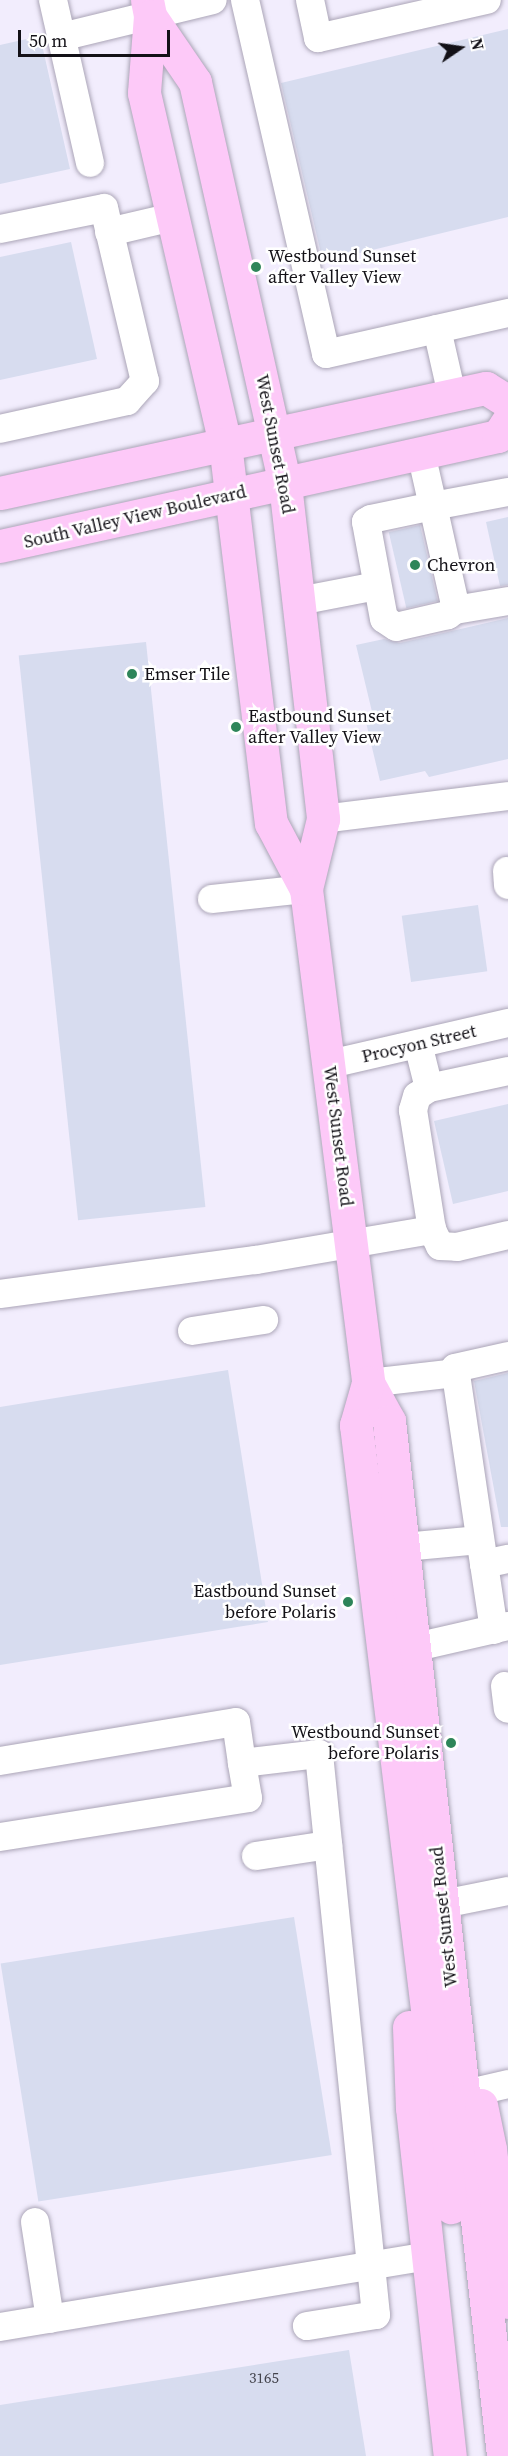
<!DOCTYPE html>
<style>
body{margin:0}
#map{position:relative;width:508px;height:2456px;overflow:hidden;background:#fbfafe;font-family:"Source Serif 4",serif}
div>[style]{position:absolute}
.built>*{inset:0;background:#f2edfd;transform-origin:0 0}
.building>*{inset:0;background:#d7dcef;transform-origin:0 0}
.roads{filter:drop-shadow(0 0 2px #aba5b7) drop-shadow(0 0 2px #aba5b7)}
.minor>*{height:28px;margin:-14px;padding:0 14px;transform-origin:14px;border-radius:14px;background:#fff}
.major>*{height:33px;margin:-16.5px;padding:0 16.5px;transform-origin:16.5px;border-radius:16.5px;background:#fdc9f8}
.dots>*{width:16px;height:16px;translate:-50% -50%;box-sizing:border-box;border:3px solid #fff;border-radius:50%}
span{translate:-50% -50%;white-space:nowrap;text-align:center;line-height:1.15;-webkit-text-stroke:5px #fff;paint-order:stroke}
.number-label{font-size:15px;color:#44444d}
.number-label span{-webkit-text-stroke-width:0}
.poi-label{font-size:18px;color:#131117}
.left{translate:0 -50%;text-align:left}
.right{translate:-100% -50%;text-align:right}
.street-label{font-size:18px;color:#131117}
.north{position:absolute;left:430px;top:18px;width:60px;height:60px;-webkit-text-stroke:4px #fff;paint-order:stroke;rotate:77deg;font-size:16px;font-weight:700;line-height:24px;text-align:center;color:#131117}
.north::after{content:'';display:block;margin:auto;width:21px;height:27px;background:#131117;clip-path:polygon(50% 0,100% 100%,50% 72%,0 100%)}
.scale{position:absolute;left:18px;top:30px;width:152px;height:27px;box-sizing:border-box;border:3px solid #131117;border-top:0;padding-left:8px;font-size:18px;line-height:21px;white-space:nowrap;color:#131117;-webkit-text-stroke:4px #fff;paint-order:stroke}
</style>
<div id="map">
<div class="built">
<div style="left:0;top:0;width:508px;height:2456px"></div>
</div>
<div class="building">
<div style="clip-path:polygon(508px 29px,508px 217px,323px 262px,281px 83px)"></div>
<div style="clip-path:polygon(40px 36px,70px 169px,0 184px,0 45px)"></div>
<div style="clip-path:polygon(71px 242px,97px 359px,0 380px,0 257px)"></div>
<div style="clip-path:polygon(508px 517px,508px 585px,500px 586px,486px 522px)"></div>
<div style="left:420px;top:525px;width:78px;height:32px;rotate:77deg"></div>
<div style="clip-path:polygon(508px 618px,508px 759px,429px 777px,425px 771px,380px 781px,365px 718px,373px 716px,356px 645px,384px 639px,400px 643px)"></div>
<div style="left:146px;top:642px;width:568px;height:128px;rotate:84deg"></div>
<div style="left:478px;top:905px;width:67px;height:77px;rotate:82deg"></div>
<div style="clip-path:polygon(508px 1104px,508px 1191px,453px 1204px,434px 1121px)"></div>
<div style="clip-path:polygon(228px 1370px,268px 1622px,0 1665px,0 1407px)"></div>
<div style="clip-path:polygon(508px 1373px,508px 1527px,501px 1527px,474px 1381px)"></div>
<div style="left:294px;top:1917px;width:241px;height:297px;rotate:81deg"></div>
<div style="clip-path:polygon(349px 2350px,366px 2456px,0 2456px,0 2405px)"></div>
</div>
<div class="roads">
<div class="minor">
<div style="left:53px;top:0;width:167px;rotate:77.2deg"></div>
<div style="left:245px;top:0;width:363px;rotate:77.1deg"></div>
<div style="left:326px;top:354px;width:187px;rotate:-12.7deg"></div>
<div style="left:310px;top:0;width:39px;rotate:78deg"></div>
<div style="left:318px;top:38px;width:173px;rotate:-12.7deg"></div>
<div style="left:61px;top:37px;width:156px;rotate:-13.7deg"></div>
<div style="left:0;top:229px;width:106px;rotate:-11.4deg"></div>
<div style="left:104px;top:208px;width:178px;rotate:76.7deg"></div>
<div style="left:145px;top:381px;width:27px;rotate:132deg"></div>
<div style="left:127px;top:401px;width:130px;rotate:167.6deg"></div>
<div style="left:109px;top:232px;width:66px;rotate:-13.2deg"></div>
<div style="left:437px;top:329px;width:68px;rotate:77.2deg"></div>
<div style="left:421px;top:453px;width:54px;rotate:77.2deg"></div>
<div style="left:433px;top:506px;width:96px;rotate:77.4deg"></div>
<div style="left:454px;top:600px;width:10px;rotate:84deg"></div>
<div style="left:455px;top:610px;width:9px;rotate:144deg"></div>
<div style="left:448px;top:615px;width:53px;rotate:167deg"></div>
<div style="left:396px;top:627px;width:14px;rotate:-146deg"></div>
<div style="left:384px;top:619px;width:99px;rotate:-100.5deg"></div>
<div style="left:366px;top:522px;width:6px;rotate:-31deg"></div>
<div style="left:371px;top:519px;width:63px;rotate:-11.8deg"></div>
<div style="left:433px;top:506px;width:76px;rotate:-10.6deg"></div>
<div style="left:299px;top:601px;width:79px;rotate:-10.9deg"></div>
<div style="left:455px;top:610px;width:54px;rotate:-9.6deg"></div>
<div style="left:323px;top:819px;width:186px;rotate:-7.1deg"></div>
<div style="left:507px;top:871px;width:14px;rotate:86deg"></div>
<div style="left:212px;top:899px;width:95px;rotate:-6.1deg"></div>
<div style="left:418px;top:1044px;width:45px;rotate:76deg"></div>
<div style="left:429px;top:1088px;width:14px;rotate:146deg"></div>
<div style="left:417px;top:1096px;width:15px;rotate:106deg"></div>
<div style="left:413px;top:1110px;width:121px;rotate:81deg"></div>
<div style="left:432px;top:1230px;width:18px;rotate:63deg"></div>
<div style="left:440px;top:1246px;width:17px;rotate:3deg"></div>
<div style="left:457px;top:1247px;width:52px;rotate:-13.2deg"></div>
<div style="left:330px;top:1064px;width:183px;rotate:-13deg"></div>
<div style="left:429px;top:1088px;width:81px;rotate:-12.1deg"></div>
<div style="left:0;top:1294px;width:258px;rotate:-7.6deg"></div>
<div style="left:256px;top:1260px;width:179px;rotate:-9.7deg"></div>
<div style="left:192px;top:1331px;width:73px;rotate:-8.7deg"></div>
<div style="left:368px;top:1383px;width:89px;rotate:-6.5deg"></div>
<div style="left:404px;top:1547px;width:76px;rotate:-5.3deg"></div>
<div style="left:484px;top:1564px;width:198px;rotate:-98.4deg"></div>
<div style="left:455px;top:1368px;width:54px;rotate:-12.8deg"></div>
<div style="left:494px;top:1630px;width:67px;rotate:-98.6deg"></div>
<div style="left:484px;top:1564px;width:25px;rotate:-12deg"></div>
<div style="left:416px;top:1647px;width:94px;rotate:-12.9deg"></div>
<div style="left:505px;top:1686px;width:23px;rotate:83deg"></div>
<div style="left:0;top:1761px;width:239px;rotate:-9.4deg"></div>
<div style="left:236px;top:1722px;width:41px;rotate:81.7deg"></div>
<div style="left:242px;top:1763px;width:78px;rotate:-6.7deg"></div>
<div style="left:319px;top:1754px;width:564px;rotate:84.2deg"></div>
<div style="left:376px;top:2315px;width:70px;rotate:170.9deg"></div>
<div style="left:0;top:1837px;width:251px;rotate:-8.9deg"></div>
<div style="left:248px;top:1798px;width:36px;rotate:-100deg"></div>
<div style="left:256px;top:1856px;width:73px;rotate:-8.7deg"></div>
<div style="left:443px;top:1904px;width:66px;rotate:-11.3deg"></div>
<div style="left:478px;top:2091px;width:31px;rotate:-13deg"></div>
<div style="left:35px;top:2222px;width:98px;rotate:81.2deg"></div>
<div style="left:0;top:2327px;width:433px;rotate:-9.4deg"></div>
</div>
<div class="major">
<div style="left:147px;top:0;width:16px;rotate:79deg"></div>
<div style="left:150px;top:16px;width:77px;rotate:94.5deg"></div>
<div style="left:144px;top:93px;width:360px;rotate:77deg"></div>
<div style="left:225px;top:444px;width:382px;rotate:83.1deg"></div>
<div style="left:271px;top:823px;width:75px;rotate:62.1deg"></div>
<div style="left:306px;top:889px;width:498px;rotate:82.8deg"></div>
<div style="left:368px;top:1383px;width:43px;rotate:61.1deg"></div>
<div style="left:389px;top:1421px;width:1041px;rotate:83.71deg"></div>
<div style="left:150px;top:16px;width:80px;rotate:55.7deg"></div>
<div style="left:195px;top:82px;width:412px;rotate:77.4deg"></div>
<div style="left:285px;top:484px;width:337px;rotate:83.5deg"></div>
<div style="left:323px;top:819px;width:72px;rotate:103.7deg"></div>
<div style="left:0;top:493px;width:497px;rotate:-12.2deg"></div>
<div style="left:486px;top:388px;width:26px;rotate:32deg"></div>
<div style="left:0;top:546px;width:510px;rotate:-12.46deg"></div>
<div style="left:498px;top:436px;width:18px;rotate:-56deg"></div>
<div style="left:368px;top:1383px;width:44px;rotate:105.9deg"></div>
<div style="left:356px;top:1425px;width:788px;rotate:83.07deg"></div>
<div style="left:409px;top:2027px;width:81px;rotate:87.9deg"></div>
<div style="left:412px;top:2108px;width:350px;rotate:83.8deg"></div>
<div style="left:481px;top:2105px;width:45px;rotate:78.4deg"></div>
<div style="left:490px;top:2149px;width:154px;rotate:83.3deg"></div>
</div>
</div>
<div class="dots">
<div style="left:256px;top:267px;background:#2e8559"></div>
<div style="left:415px;top:565px;background:#2e8559"></div>
<div style="left:132px;top:674px;background:#2e8559"></div>
<div style="left:236px;top:727px;background:#2e8559"></div>
<div style="left:348px;top:1602px;background:#2e8559"></div>
<div style="left:451px;top:1743px;background:#2e8559"></div>
</div>
<div class="number-label">
<span style="left:264px;top:2378px">3165</span>
</div>
<div class="poi-label">
<span class="left" style="left:268px;top:267px">Westbound Sunset<br>after Valley View</span>
<span class="left" style="left:427px;top:565px">Chevron</span>
<span class="left" style="left:144px;top:674px">Emser Tile</span>
<span class="left" style="left:248px;top:727px">Eastbound Sunset<br>after Valley View</span>
<span class="right" style="left:336px;top:1602px">Eastbound Sunset<br>before Polaris</span>
<span class="right" style="left:439px;top:1743px">Westbound Sunset<br>before Polaris</span>
</div>
<div class="street-label">
<span style="left:275px;top:444px;rotate:79deg">West Sunset Road</span>
<span style="left:135px;top:517px;rotate:-13deg">South Valley View Boulevard</span>
<span style="left:419px;top:1044px;rotate:-13deg">Procyon Street</span>
<span style="left:338px;top:1136px;rotate:83deg">West Sunset Road</span>
<span style="left:444px;top:1917px;rotate:-96deg">West Sunset Road</span>
</div>
<div class="north">N</div>
<div class="scale">50 m</div>
</div>
